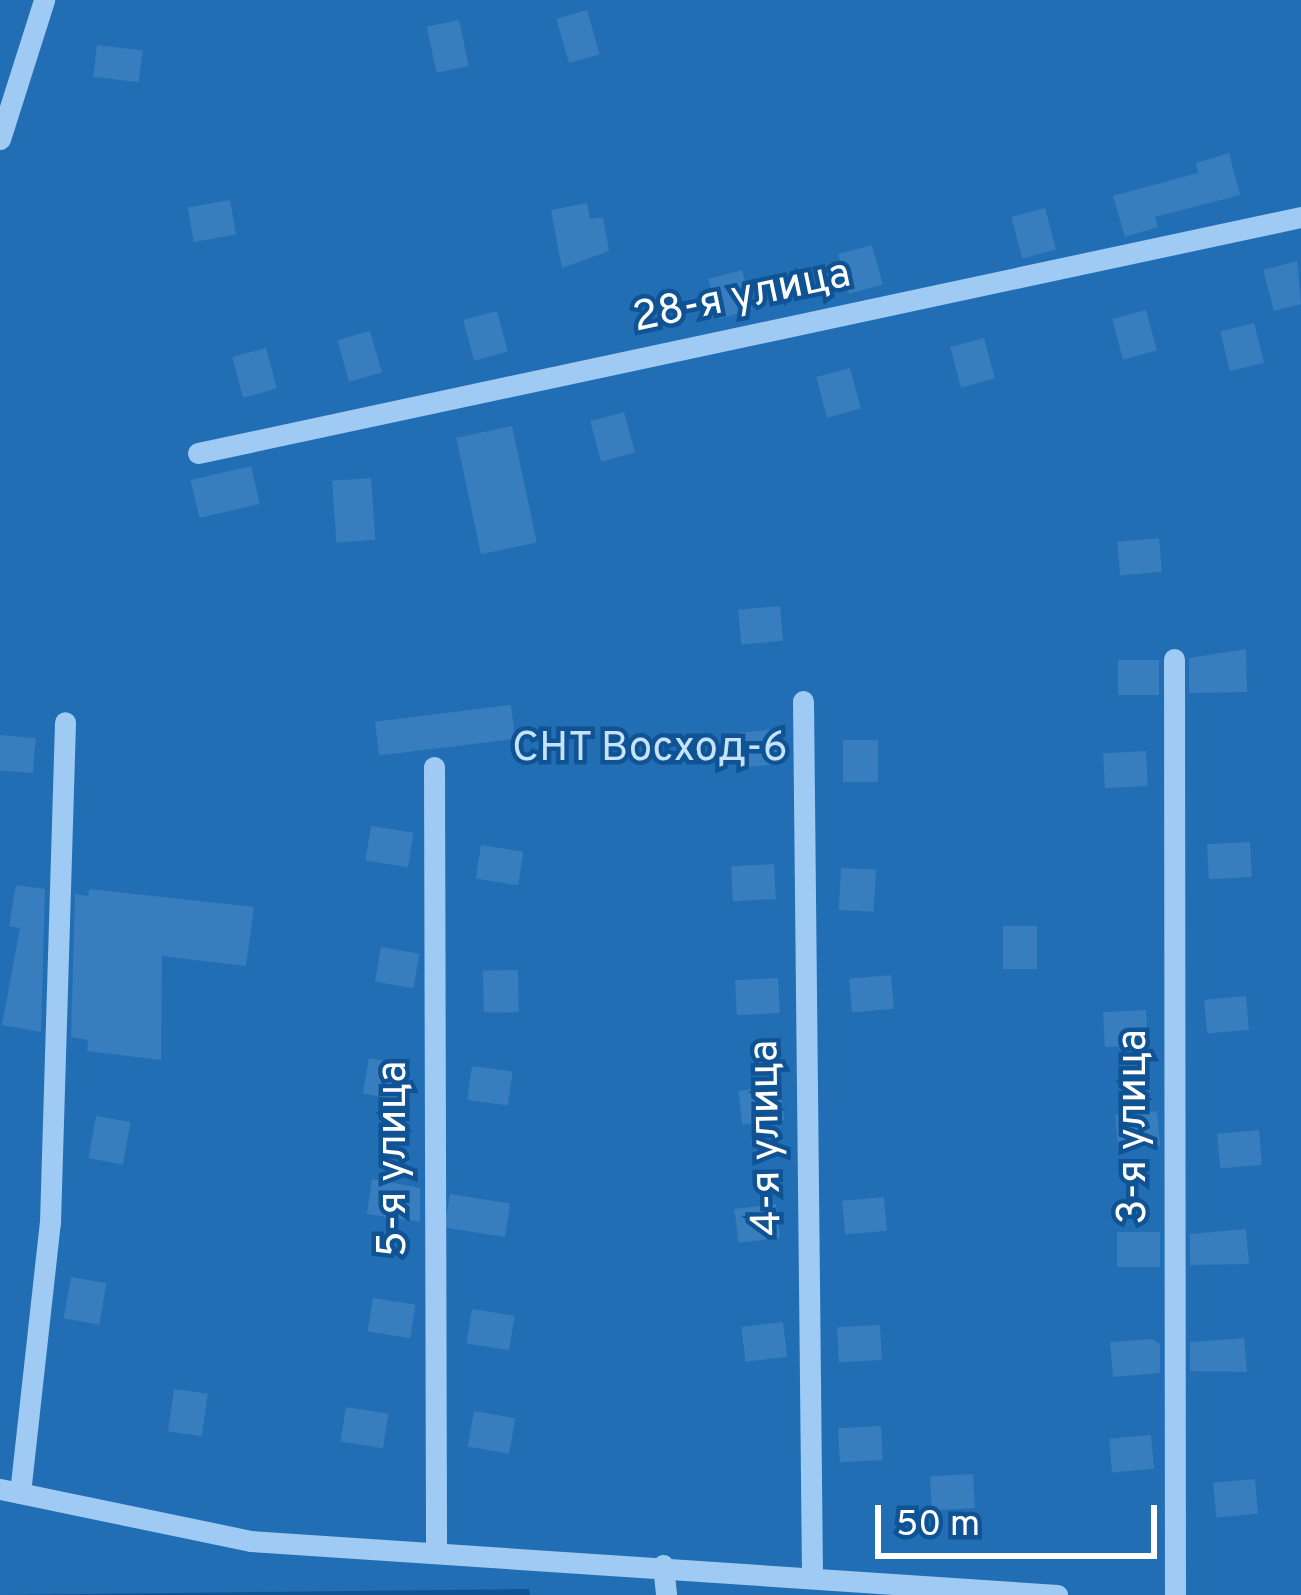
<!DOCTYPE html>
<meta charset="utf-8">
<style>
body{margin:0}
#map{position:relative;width:1301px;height:1595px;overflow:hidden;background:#105395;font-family:Overpass,sans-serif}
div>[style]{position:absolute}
.green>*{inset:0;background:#226eb4}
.building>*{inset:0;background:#387dbd;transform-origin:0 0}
.minor>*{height:21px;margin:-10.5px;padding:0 10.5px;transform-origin:10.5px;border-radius:10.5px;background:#9ecaf4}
span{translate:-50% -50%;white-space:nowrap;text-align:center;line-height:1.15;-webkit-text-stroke:9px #105395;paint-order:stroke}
.street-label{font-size:42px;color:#fff}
.park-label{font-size:42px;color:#c6e3fe}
.scale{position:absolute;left:875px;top:1505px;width:282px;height:54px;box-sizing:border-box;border:6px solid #fff;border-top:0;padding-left:15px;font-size:36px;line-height:42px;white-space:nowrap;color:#fff;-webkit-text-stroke:9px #105395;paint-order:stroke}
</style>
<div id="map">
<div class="green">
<div style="clip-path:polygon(0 0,1301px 0,1301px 1595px,530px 1595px,529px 1589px,0 1595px)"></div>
</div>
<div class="building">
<div style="left:587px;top:10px;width:46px;height:32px;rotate:74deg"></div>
<div style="left:459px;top:20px;width:47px;height:33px;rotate:78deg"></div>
<div style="left:97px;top:45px;width:46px;height:32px;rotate:7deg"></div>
<div style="clip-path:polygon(1229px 153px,1240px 195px,1155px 217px,1158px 227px,1125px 237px,1113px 196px,1198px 173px,1196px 163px)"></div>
<div style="left:230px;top:200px;width:35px;height:43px;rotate:80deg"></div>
<div style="clip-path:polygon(587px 203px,590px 219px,603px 217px,609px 251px,562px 268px,551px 210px)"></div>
<div style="left:1045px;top:208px;width:43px;height:35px;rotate:75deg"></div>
<div style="left:872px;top:245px;width:41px;height:35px;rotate:75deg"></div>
<div style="clip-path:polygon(1297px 261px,1301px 304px,1274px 311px,1263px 270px)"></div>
<div style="left:742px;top:270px;width:41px;height:35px;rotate:75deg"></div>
<div style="left:1146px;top:310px;width:42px;height:35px;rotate:75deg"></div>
<div style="left:497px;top:311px;width:42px;height:35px;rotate:75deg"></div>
<div style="left:1254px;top:323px;width:41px;height:35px;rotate:76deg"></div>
<div style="left:370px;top:331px;width:43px;height:34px;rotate:74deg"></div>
<div style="left:984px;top:338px;width:42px;height:35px;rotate:75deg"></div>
<div style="left:266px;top:348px;width:42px;height:35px;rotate:75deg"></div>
<div style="left:850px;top:368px;width:42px;height:35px;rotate:75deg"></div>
<div style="left:624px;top:412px;width:42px;height:35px;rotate:75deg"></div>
<div style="left:512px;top:426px;width:119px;height:57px;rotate:78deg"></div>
<div style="left:251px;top:466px;width:39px;height:62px;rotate:77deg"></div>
<div style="left:371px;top:478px;width:62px;height:39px;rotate:86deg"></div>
<div style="left:1159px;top:538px;width:34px;height:42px;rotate:85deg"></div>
<div style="left:780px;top:606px;width:35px;height:42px;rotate:85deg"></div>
<div style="clip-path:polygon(1246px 649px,1247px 692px,1189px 693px,1189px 658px)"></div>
<div style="left:1159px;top:660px;width:35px;height:41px;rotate:90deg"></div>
<div style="left:511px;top:705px;width:34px;height:137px;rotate:83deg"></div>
<div style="left:779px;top:729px;width:35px;height:42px;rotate:85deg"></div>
<div style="left:0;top:735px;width:36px;height:35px;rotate:5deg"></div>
<div style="left:843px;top:740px;width:35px;height:42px"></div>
<div style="left:1146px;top:751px;width:35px;height:43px;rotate:87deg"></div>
<div style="left:371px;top:826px;width:43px;height:35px;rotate:9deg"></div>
<div style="left:1250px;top:842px;width:35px;height:43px;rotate:87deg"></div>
<div style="left:481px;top:845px;width:43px;height:34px;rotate:9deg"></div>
<div style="left:774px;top:864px;width:35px;height:43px;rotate:87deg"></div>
<div style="left:841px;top:868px;width:35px;height:42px;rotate:3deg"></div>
<div style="clip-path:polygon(16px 885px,45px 889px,41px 1032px,2px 1025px,20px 928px,9px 926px)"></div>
<div style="clip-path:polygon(89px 889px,254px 907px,246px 966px,162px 956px,161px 1060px,87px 1051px,88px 1040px,71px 1037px,75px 894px,88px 896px)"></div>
<div style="left:1003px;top:926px;width:34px;height:43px"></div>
<div style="left:381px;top:947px;width:39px;height:35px;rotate:10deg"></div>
<div style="left:518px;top:970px;width:42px;height:35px;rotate:89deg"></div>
<div style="left:891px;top:975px;width:34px;height:42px;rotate:85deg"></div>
<div style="left:778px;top:978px;width:35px;height:43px;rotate:87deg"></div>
<div style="left:1246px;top:996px;width:34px;height:42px;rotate:85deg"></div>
<div style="left:1146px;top:1010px;width:35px;height:43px;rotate:87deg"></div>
<div style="left:369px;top:1058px;width:42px;height:36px;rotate:10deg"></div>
<div style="left:472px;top:1066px;width:41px;height:34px;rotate:8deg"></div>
<div style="left:780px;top:1086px;width:34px;height:42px;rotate:83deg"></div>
<div style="left:1157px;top:1111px;width:35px;height:42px;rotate:85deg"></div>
<div style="left:96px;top:1116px;width:35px;height:43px;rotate:10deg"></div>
<div style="left:1259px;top:1130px;width:35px;height:42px;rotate:85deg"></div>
<div style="clip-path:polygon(372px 1179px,420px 1188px,420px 1222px,367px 1214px)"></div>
<div style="left:450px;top:1194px;width:61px;height:34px;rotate:9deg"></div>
<div style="left:884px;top:1197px;width:34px;height:42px;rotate:85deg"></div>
<div style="left:776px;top:1204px;width:34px;height:42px;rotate:83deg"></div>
<div style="clip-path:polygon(1246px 1229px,1249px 1264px,1190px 1265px,1190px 1234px)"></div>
<div style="left:1160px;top:1232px;width:35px;height:43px;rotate:90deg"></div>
<div style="left:71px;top:1277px;width:36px;height:42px;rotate:10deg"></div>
<div style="left:373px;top:1298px;width:43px;height:34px;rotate:9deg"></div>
<div style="left:472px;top:1309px;width:43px;height:35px;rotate:9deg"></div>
<div style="left:783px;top:1322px;width:35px;height:42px;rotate:83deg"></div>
<div style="left:880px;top:1325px;width:35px;height:43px;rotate:87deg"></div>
<div style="clip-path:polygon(1244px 1338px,1247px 1372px,1190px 1371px,1190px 1342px)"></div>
<div style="clip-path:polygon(1152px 1339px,1160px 1344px,1160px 1373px,1113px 1377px,1110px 1342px)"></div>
<div style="left:174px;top:1389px;width:34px;height:43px;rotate:8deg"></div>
<div style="left:346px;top:1407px;width:43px;height:35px;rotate:9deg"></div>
<div style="left:474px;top:1411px;width:42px;height:36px;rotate:10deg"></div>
<div style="left:881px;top:1426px;width:34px;height:43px;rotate:87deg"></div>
<div style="left:1151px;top:1435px;width:34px;height:42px;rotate:85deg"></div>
<div style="left:973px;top:1474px;width:34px;height:43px;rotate:87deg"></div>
<div style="left:1255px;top:1479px;width:35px;height:42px;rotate:85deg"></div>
</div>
<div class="minor">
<div style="left:0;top:139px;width:146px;rotate:-72.4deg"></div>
<div style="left:198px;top:453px;width:1128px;rotate:-12.08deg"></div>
<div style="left:1174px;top:659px;width:936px;rotate:89.94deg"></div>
<div style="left:803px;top:701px;width:874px;rotate:89.41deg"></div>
<div style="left:434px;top:767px;width:783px;rotate:89.85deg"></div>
<div style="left:0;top:1489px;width:256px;rotate:11.7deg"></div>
<div style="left:251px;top:1541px;width:808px;rotate:3.83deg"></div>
<div style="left:20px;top:1493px;width:273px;rotate:-83.7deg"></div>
<div style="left:50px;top:1222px;width:500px;rotate:-88.28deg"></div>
<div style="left:663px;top:1565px;width:30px;rotate:84deg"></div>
</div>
<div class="street-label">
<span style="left:742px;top:298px;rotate:-12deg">28-я улица</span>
<span style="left:1135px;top:1127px;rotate:-90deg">3-я улица</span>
<span style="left:768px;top:1138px;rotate:-91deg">4-я улица</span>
<span style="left:395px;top:1159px;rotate:-90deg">5-я улица</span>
</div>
<div class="park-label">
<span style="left:650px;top:750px">СНТ Восход-6</span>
</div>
<div class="scale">50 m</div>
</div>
